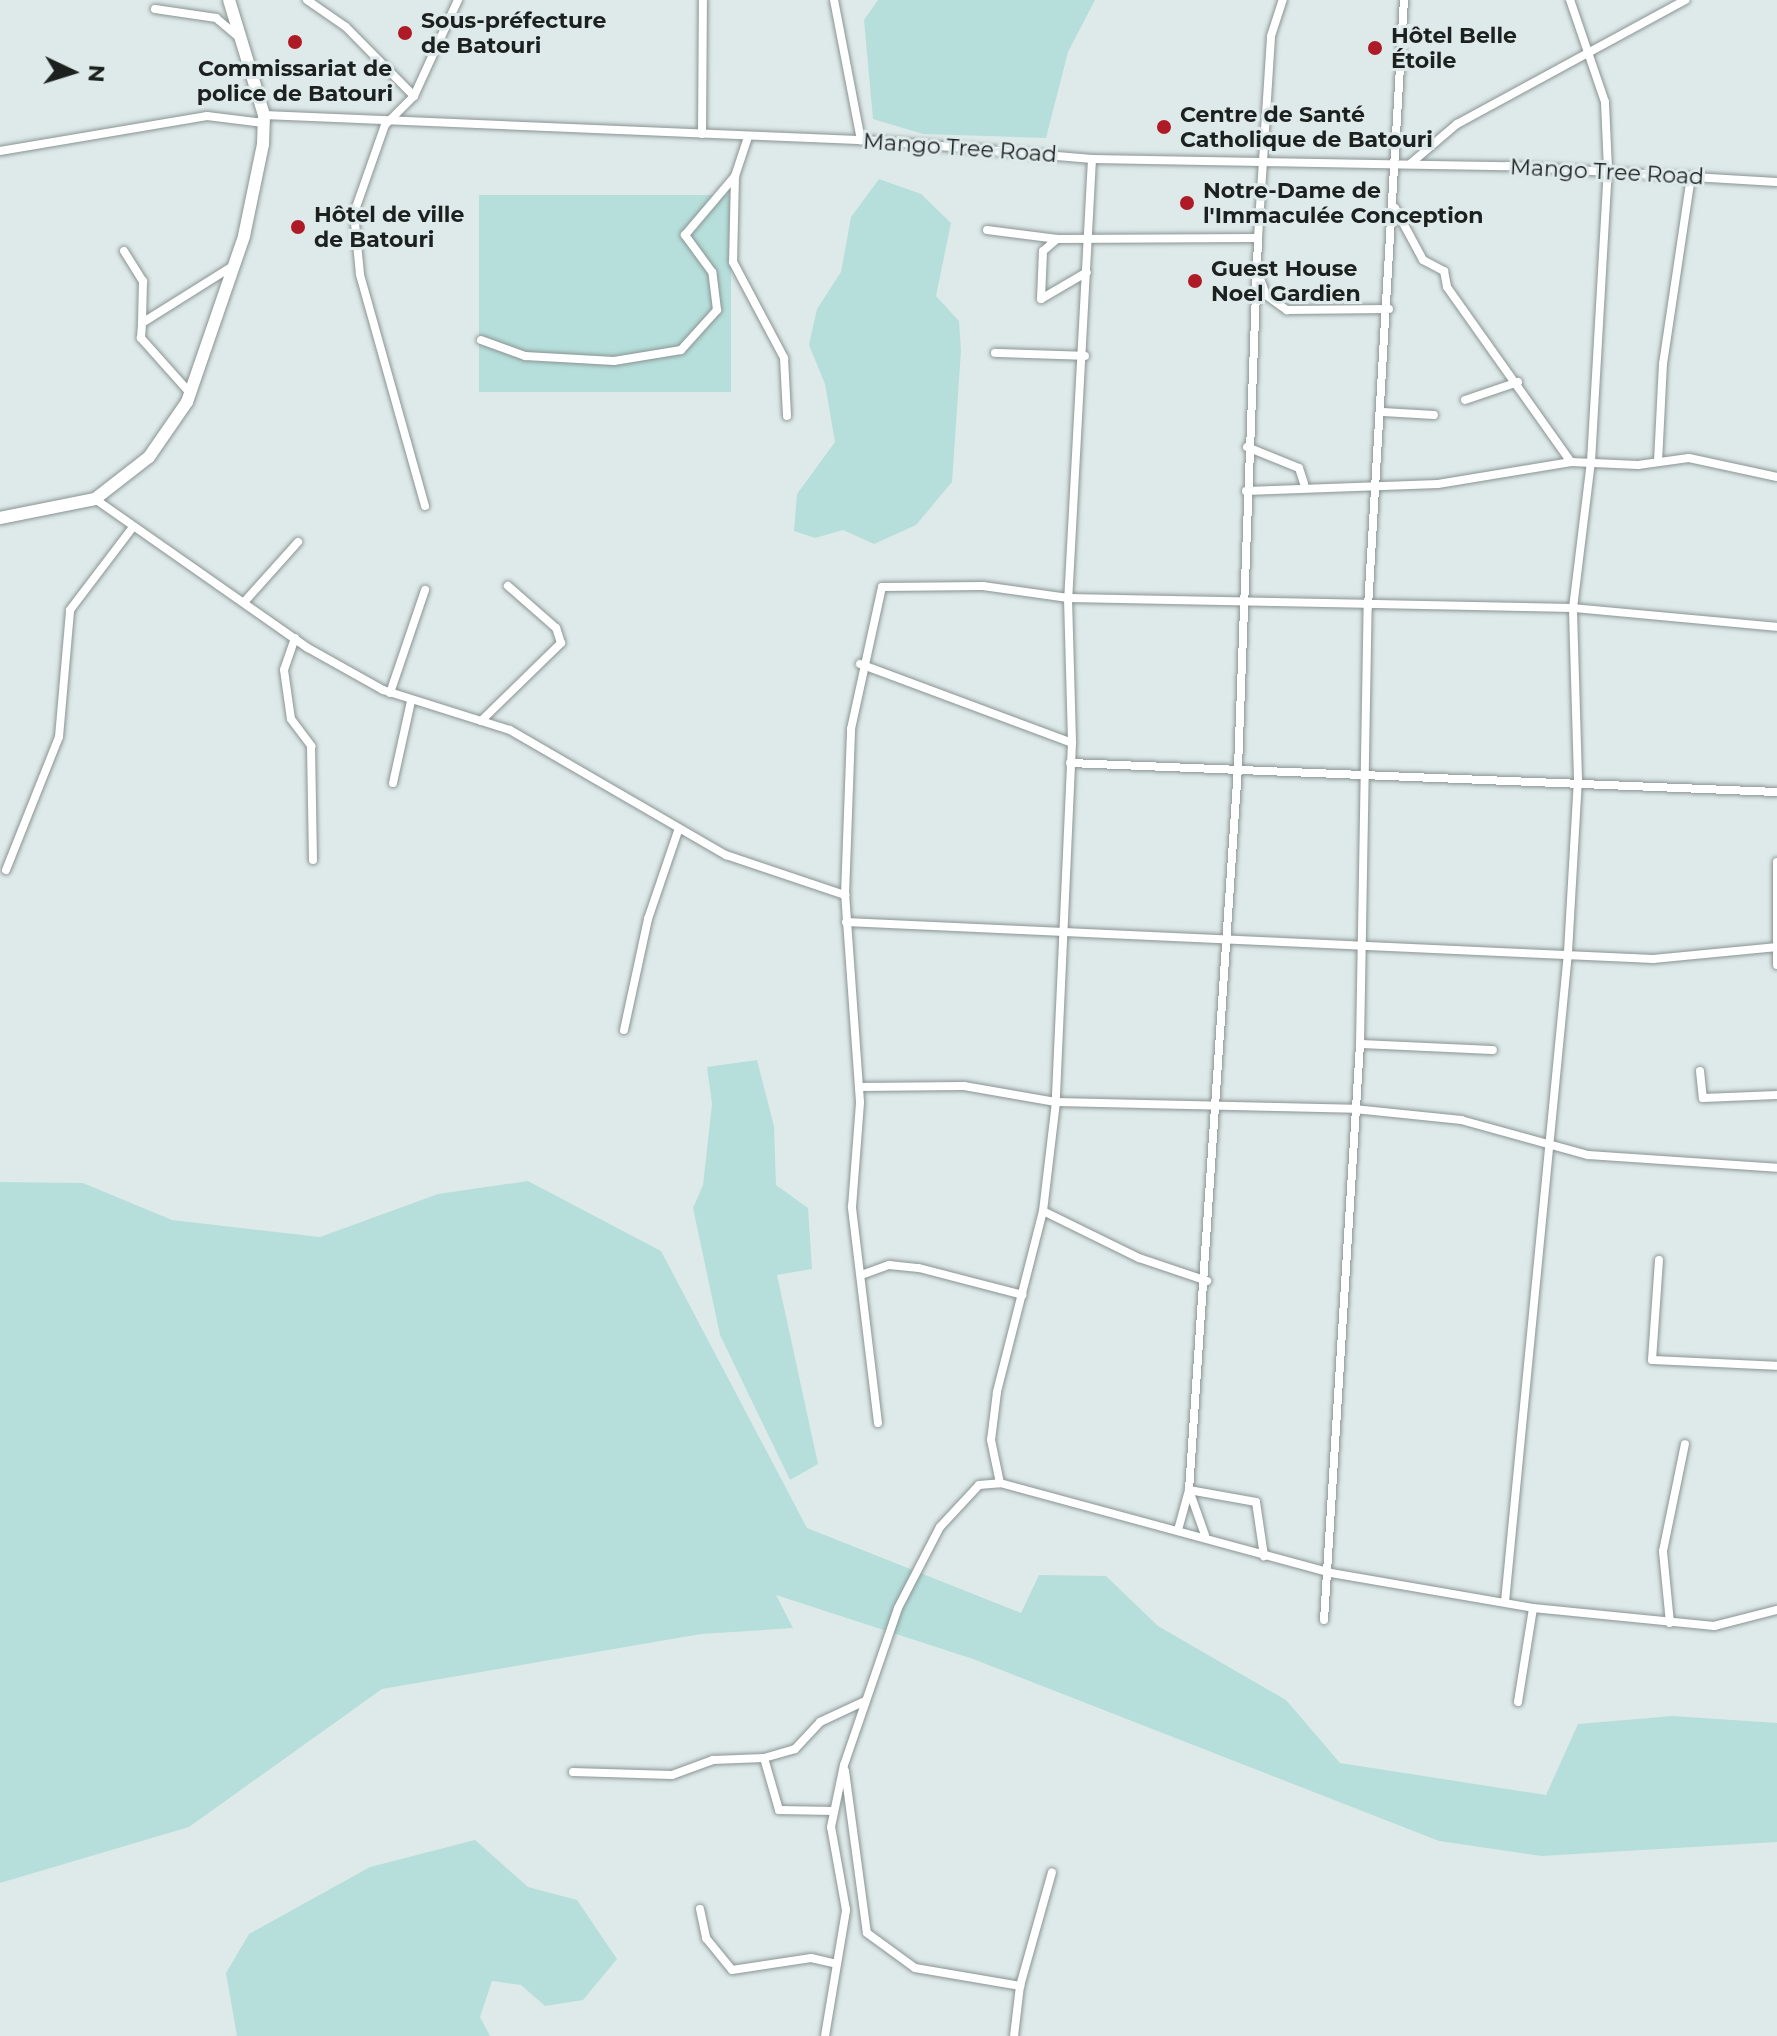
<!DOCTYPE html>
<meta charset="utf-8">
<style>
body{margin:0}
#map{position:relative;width:1777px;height:2036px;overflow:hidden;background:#deeae9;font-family:Montserrat,sans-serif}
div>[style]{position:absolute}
.green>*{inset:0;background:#b6dfdb;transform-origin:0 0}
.roads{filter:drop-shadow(0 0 2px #8a9493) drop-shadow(0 0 2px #8a9493)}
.street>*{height:8px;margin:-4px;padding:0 4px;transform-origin:4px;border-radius:4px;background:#fff}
.secondary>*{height:12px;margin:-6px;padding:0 6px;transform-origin:6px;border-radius:6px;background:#fff}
.dots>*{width:22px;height:22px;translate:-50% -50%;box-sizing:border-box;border:4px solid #deeae9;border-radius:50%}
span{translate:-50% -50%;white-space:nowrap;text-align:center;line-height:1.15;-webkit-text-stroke:6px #deeae9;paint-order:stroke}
.poi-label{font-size:22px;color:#1c201f;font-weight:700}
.left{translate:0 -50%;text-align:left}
.street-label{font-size:22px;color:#1c201f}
.north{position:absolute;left:32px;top:32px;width:80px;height:80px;-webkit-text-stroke:6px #deeae9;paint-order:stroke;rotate:94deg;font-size:22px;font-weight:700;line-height:32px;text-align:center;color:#1c201f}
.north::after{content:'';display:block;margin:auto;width:28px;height:36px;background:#1c201f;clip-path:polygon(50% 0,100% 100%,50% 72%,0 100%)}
</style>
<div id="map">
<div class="green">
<div style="clip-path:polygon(878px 0,1095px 0,1068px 52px,1046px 138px,923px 134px,873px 119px,864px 20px)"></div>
<div style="clip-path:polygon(879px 179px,921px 194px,951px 223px,936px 296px,959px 321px,961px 351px,952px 482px,916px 525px,874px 544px,843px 530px,815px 538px,794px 531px,797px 494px,835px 442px,825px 384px,809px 345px,817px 309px,841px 272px,851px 217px)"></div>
<div style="left:479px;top:195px;width:252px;height:197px"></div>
<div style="clip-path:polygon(757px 1060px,774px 1126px,776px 1185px,808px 1208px,812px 1269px,777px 1275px,818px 1464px,790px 1480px,720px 1335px,693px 1208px,703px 1185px,712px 1104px,707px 1067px)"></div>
<div style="clip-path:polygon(528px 1181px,661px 1251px,807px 1528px,1021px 1613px,1039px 1575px,1106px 1576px,1158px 1626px,1286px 1700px,1340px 1763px,1546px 1795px,1578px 1724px,1673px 1716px,1777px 1723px,1777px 1842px,1542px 1856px,1439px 1841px,973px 1659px,776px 1595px,793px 1628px,701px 1634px,382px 1689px,189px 1827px,0 1883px,0 1182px,83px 1183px,172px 1220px,320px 1237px,438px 1194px)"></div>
<div style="clip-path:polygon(475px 1840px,528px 1887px,577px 1900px,617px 1959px,583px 2000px,545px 2006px,521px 1985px,492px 1981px,480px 2017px,490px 2036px,237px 2036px,226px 1973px,249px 1934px,370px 1867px)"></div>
</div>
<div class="roads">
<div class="street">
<div style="left:307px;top:0;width:47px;rotate:34.7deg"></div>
<div style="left:346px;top:27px;width:97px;rotate:45.4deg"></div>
<div style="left:834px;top:0;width:143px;rotate:79.1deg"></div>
<div style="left:155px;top:9px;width:62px;rotate:8.4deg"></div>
<div style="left:216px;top:18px;width:31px;rotate:40deg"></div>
<div style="left:264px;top:115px;width:618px;rotate:2.41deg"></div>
<div style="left:881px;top:141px;width:212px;rotate:4.9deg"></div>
<div style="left:1092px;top:159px;width:416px;rotate:1deg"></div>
<div style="left:1508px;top:166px;width:269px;rotate:3.4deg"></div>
<div style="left:702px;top:134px;width:134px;rotate:-89.6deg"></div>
<div style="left:748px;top:137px;width:41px;rotate:108.4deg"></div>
<div style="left:735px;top:176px;width:86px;rotate:91.3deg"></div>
<div style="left:733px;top:262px;width:109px;rotate:62deg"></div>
<div style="left:784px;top:358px;width:58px;rotate:87deg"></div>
<div style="left:0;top:151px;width:210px;rotate:-9.6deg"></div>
<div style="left:207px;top:116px;width:57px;rotate:7deg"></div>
<div style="left:1092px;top:159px;width:440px;rotate:93.1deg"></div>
<div style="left:1068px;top:598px;width:145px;rotate:88.4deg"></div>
<div style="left:1072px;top:743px;width:359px;rotate:92.6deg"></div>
<div style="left:1056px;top:1102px;width:110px;rotate:96.8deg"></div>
<div style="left:1043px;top:1211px;width:187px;rotate:104.3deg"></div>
<div style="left:997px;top:1392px;width:48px;rotate:97.1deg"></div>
<div style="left:991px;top:1440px;width:44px;rotate:78.2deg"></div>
<div style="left:1000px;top:1483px;width:343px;rotate:15.2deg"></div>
<div style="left:1331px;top:1573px;width:205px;rotate:9.8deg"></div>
<div style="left:1533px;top:1608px;width:182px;rotate:5.7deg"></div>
<div style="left:1714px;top:1626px;width:65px;rotate:-14.3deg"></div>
<div style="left:1410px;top:164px;width:62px;rotate:-40.4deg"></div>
<div style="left:1457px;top:124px;width:260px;rotate:-28.5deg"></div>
<div style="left:1395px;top:208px;width:59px;rotate:61.7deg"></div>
<div style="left:1423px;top:260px;width:24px;rotate:28deg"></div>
<div style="left:1444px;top:271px;width:16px;rotate:79deg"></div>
<div style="left:1447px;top:287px;width:214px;rotate:54.7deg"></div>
<div style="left:1571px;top:462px;width:67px;rotate:2.6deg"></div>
<div style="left:1638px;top:465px;width:51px;rotate:-7.8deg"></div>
<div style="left:1689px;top:458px;width:90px;rotate:12.2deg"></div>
<div style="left:987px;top:230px;width:71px;rotate:7.3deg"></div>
<div style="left:1057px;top:239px;width:201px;rotate:-0.3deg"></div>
<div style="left:1057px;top:239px;width:18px;rotate:139deg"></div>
<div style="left:1043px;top:251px;width:48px;rotate:92.4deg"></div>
<div style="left:1041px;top:299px;width:53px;rotate:-30.4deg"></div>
<div style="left:124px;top:251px;width:36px;rotate:58deg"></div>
<div style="left:143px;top:281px;width:42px;rotate:91.4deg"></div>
<div style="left:1258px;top:273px;width:23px;rotate:70deg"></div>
<div style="left:1266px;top:295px;width:26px;rotate:36deg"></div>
<div style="left:1287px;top:310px;width:102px;rotate:-0.6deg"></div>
<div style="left:481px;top:340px;width:47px;rotate:20deg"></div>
<div style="left:525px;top:356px;width:89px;rotate:3.2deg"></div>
<div style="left:614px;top:361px;width:68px;rotate:-9.3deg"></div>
<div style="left:681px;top:350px;width:54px;rotate:-48deg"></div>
<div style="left:717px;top:310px;width:38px;rotate:-97deg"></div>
<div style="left:712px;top:272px;width:46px;rotate:-126.1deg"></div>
<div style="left:685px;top:235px;width:77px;rotate:-49.7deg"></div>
<div style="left:995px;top:353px;width:90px;rotate:1.9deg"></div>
<div style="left:190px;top:393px;width:74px;rotate:-131.7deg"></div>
<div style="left:141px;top:338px;width:15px;rotate:-86deg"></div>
<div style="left:142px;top:323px;width:107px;rotate:-32.1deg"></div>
<div style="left:1465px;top:400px;width:56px;rotate:-18.8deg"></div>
<div style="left:1383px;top:412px;width:51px;rotate:3.4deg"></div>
<div style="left:1247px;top:447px;width:56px;rotate:22deg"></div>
<div style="left:1299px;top:468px;width:16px;rotate:72deg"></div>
<div style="left:1658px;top:462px;width:98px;rotate:-87.1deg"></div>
<div style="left:1663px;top:364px;width:190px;rotate:-81.5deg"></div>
<div style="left:1246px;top:491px;width:192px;rotate:-2.1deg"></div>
<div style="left:1438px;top:484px;width:135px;rotate:-9.4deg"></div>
<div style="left:95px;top:499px;width:260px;rotate:35deg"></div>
<div style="left:308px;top:648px;width:86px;rotate:29.2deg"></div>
<div style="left:383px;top:690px;width:133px;rotate:17.5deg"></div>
<div style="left:510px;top:730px;width:250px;rotate:30.1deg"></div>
<div style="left:726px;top:855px;width:126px;rotate:18.6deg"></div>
<div style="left:425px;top:506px;width:241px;rotate:-105.7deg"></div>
<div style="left:360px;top:274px;width:61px;rotate:-95.6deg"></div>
<div style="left:354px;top:213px;width:93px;rotate:-70.6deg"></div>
<div style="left:385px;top:125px;width:41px;rotate:-45deg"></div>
<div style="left:414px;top:96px;width:106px;rotate:-65.4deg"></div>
<div style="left:246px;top:600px;width:78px;rotate:-48.1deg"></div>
<div style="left:295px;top:638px;width:34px;rotate:109deg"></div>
<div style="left:284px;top:670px;width:49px;rotate:81.9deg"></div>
<div style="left:291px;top:719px;width:34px;rotate:53deg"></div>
<div style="left:311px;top:746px;width:114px;rotate:89deg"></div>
<div style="left:860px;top:664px;width:226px;rotate:20.4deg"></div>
<div style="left:390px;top:693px;width:109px;rotate:-71.2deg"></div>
<div style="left:481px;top:721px;width:112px;rotate:-44.3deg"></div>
<div style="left:561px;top:643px;width:16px;rotate:-108deg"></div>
<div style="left:556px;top:628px;width:64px;rotate:-138.8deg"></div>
<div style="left:1070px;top:763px;width:708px;rotate:2.35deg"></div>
<div style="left:393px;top:783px;width:84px;rotate:-77.6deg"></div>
<div style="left:1777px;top:862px;width:103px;rotate:90deg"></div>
<div style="left:6px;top:870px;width:143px;rotate:-68.3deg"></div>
<div style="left:59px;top:737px;width:127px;rotate:-85deg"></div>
<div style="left:70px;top:610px;width:104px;rotate:-52.8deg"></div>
<div style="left:846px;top:922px;width:808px;rotate:2.63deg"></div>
<div style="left:1653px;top:959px;width:125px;rotate:-5.5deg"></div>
<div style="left:624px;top:1030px;width:114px;rotate:-77.8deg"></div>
<div style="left:648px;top:919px;width:93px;rotate:-71.2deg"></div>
<div style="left:1360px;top:1044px;width:133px;rotate:2.6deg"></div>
<div style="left:1700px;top:1071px;width:27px;rotate:84deg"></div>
<div style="left:1703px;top:1098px;width:74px;rotate:-2.3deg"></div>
<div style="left:859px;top:1087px;width:105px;rotate:-0.5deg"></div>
<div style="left:964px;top:1086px;width:93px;rotate:9.9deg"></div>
<div style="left:1056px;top:1102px;width:298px;rotate:1.3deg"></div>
<div style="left:1354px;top:1109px;width:108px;rotate:5.9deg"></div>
<div style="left:1461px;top:1120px;width:132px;rotate:15.4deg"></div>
<div style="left:1588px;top:1155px;width:189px;rotate:3.9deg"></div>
<div style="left:1043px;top:1211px;width:107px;rotate:26.1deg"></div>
<div style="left:1139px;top:1258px;width:72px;rotate:18.7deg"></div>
<div style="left:1659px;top:1260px;width:100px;rotate:94deg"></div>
<div style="left:1652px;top:1360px;width:125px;rotate:2.7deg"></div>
<div style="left:864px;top:1274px;width:27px;rotate:-20deg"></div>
<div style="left:889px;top:1265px;width:30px;rotate:6deg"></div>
<div style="left:919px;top:1268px;width:107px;rotate:14.6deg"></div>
<div style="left:878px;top:1423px;width:218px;rotate:-96.9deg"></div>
<div style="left:852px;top:1207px;width:105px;rotate:-85.6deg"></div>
<div style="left:860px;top:1102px;width:208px;rotate:-94.1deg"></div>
<div style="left:845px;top:895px;width:166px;rotate:-87.9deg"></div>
<div style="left:851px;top:729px;width:145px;rotate:-77.7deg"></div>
<div style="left:882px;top:587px;width:101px;rotate:-0.6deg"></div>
<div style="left:983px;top:586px;width:86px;rotate:8deg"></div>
<div style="left:1068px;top:598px;width:505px;rotate:1.13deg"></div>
<div style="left:1573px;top:608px;width:205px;rotate:5.3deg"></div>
<div style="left:1178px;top:1530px;width:41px;rotate:-74.6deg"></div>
<div style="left:1189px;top:1490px;width:68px;rotate:10.2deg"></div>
<div style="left:1256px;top:1502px;width:55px;rotate:81.6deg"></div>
<div style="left:1205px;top:1535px;width:48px;rotate:-109.6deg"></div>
<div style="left:1189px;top:1490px;width:725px;rotate:-86.12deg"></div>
<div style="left:1238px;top:767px;width:529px;rotate:-87.83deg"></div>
<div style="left:1258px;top:238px;width:202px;rotate:-86.3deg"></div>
<div style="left:1271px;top:36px;width:38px;rotate:-72deg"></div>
<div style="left:1505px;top:1602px;width:653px;rotate:-84.46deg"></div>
<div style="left:1568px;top:952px;width:173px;rotate:-86.7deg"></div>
<div style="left:1578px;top:779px;width:171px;rotate:-91.7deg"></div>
<div style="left:1573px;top:608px;width:147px;rotate:-83deg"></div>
<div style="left:1591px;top:462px;width:293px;rotate:-86.7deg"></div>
<div style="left:1608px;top:169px;width:67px;rotate:-92.6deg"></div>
<div style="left:1605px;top:102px;width:108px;rotate:-108.9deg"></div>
<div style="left:1324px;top:1620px;width:577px;rotate:-86.42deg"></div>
<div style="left:1360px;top:1044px;width:437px;rotate:-89deg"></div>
<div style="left:1368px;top:607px;width:608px;rotate:-86.61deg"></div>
<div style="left:1670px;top:1623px;width:72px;rotate:-95.6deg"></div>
<div style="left:1663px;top:1551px;width:109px;rotate:-78.4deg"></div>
<div style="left:1518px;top:1702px;width:95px;rotate:-80.9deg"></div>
<div style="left:764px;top:1758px;width:54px;rotate:73.9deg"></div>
<div style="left:779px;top:1810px;width:55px;rotate:1deg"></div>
<div style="left:845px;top:1771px;width:163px;rotate:82.3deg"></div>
<div style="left:867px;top:1933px;width:59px;rotate:36.1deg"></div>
<div style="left:915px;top:1968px;width:107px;rotate:9.7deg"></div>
<div style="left:573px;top:1772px;width:99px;rotate:1.7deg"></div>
<div style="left:672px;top:1775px;width:44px;rotate:-20.1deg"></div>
<div style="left:713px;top:1760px;width:51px;rotate:-2.2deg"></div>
<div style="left:764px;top:1758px;width:32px;rotate:-16deg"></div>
<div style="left:795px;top:1749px;width:37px;rotate:-47deg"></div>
<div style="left:820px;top:1722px;width:50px;rotate:-25deg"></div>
<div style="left:700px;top:1909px;width:30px;rotate:78deg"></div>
<div style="left:706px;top:1938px;width:41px;rotate:50.9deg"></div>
<div style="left:732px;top:1970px;width:80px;rotate:-8.6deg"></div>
<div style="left:811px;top:1958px;width:23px;rotate:13deg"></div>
<div style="left:825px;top:2036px;width:128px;rotate:-80.5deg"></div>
<div style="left:846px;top:1910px;width:84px;rotate:-100.2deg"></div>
<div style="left:831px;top:1827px;width:63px;rotate:-78.2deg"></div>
<div style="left:844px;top:1765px;width:166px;rotate:-71deg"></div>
<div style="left:898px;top:1608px;width:91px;rotate:-62.6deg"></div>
<div style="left:940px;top:1527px;width:57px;rotate:-47.1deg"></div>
<div style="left:979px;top:1485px;width:21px;rotate:-5deg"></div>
<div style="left:1014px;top:2036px;width:50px;rotate:-83.2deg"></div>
<div style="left:1020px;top:1986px;width:118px;rotate:-74.3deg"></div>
</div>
<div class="secondary">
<div style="left:0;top:518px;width:97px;rotate:-11.3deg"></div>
<div style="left:95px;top:499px;width:68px;rotate:-37.9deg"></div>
<div style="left:149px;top:457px;width:67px;rotate:-55.4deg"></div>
<div style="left:187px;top:402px;width:176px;rotate:-71deg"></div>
<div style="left:244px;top:236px;width:94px;rotate:-78.3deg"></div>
<div style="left:263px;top:144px;width:29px;rotate:-88deg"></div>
<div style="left:264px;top:115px;width:120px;rotate:-106.9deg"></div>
</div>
</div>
<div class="dots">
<div style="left:405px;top:33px;background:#ae1b27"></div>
<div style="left:295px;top:42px;background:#ae1b27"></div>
<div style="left:1375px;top:48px;background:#ae1b27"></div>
<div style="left:1164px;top:127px;background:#ae1b27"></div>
<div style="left:1187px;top:203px;background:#ae1b27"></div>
<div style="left:298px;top:227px;background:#ae1b27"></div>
<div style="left:1195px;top:281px;background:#ae1b27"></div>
</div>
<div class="poi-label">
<span class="left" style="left:421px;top:33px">Sous-préfecture<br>de Batouri</span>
<span class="left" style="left:1391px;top:48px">Hôtel Belle<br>Étoile</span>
<span style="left:295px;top:81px">Commissariat de<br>police de Batouri</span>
<span class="left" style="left:1180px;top:127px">Centre de Santé<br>Catholique de Batouri</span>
<span class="left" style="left:1203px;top:203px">Notre-Dame de<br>l'Immaculée Conception</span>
<span class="left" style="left:314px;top:227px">Hôtel de ville<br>de Batouri</span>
<span class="left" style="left:1211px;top:281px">Guest House<br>Noel Gardien</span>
</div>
<div class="street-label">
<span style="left:960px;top:148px;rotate:4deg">Mango Tree Road</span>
<span style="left:1607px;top:172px;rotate:3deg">Mango Tree Road</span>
</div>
<div class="north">N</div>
</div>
